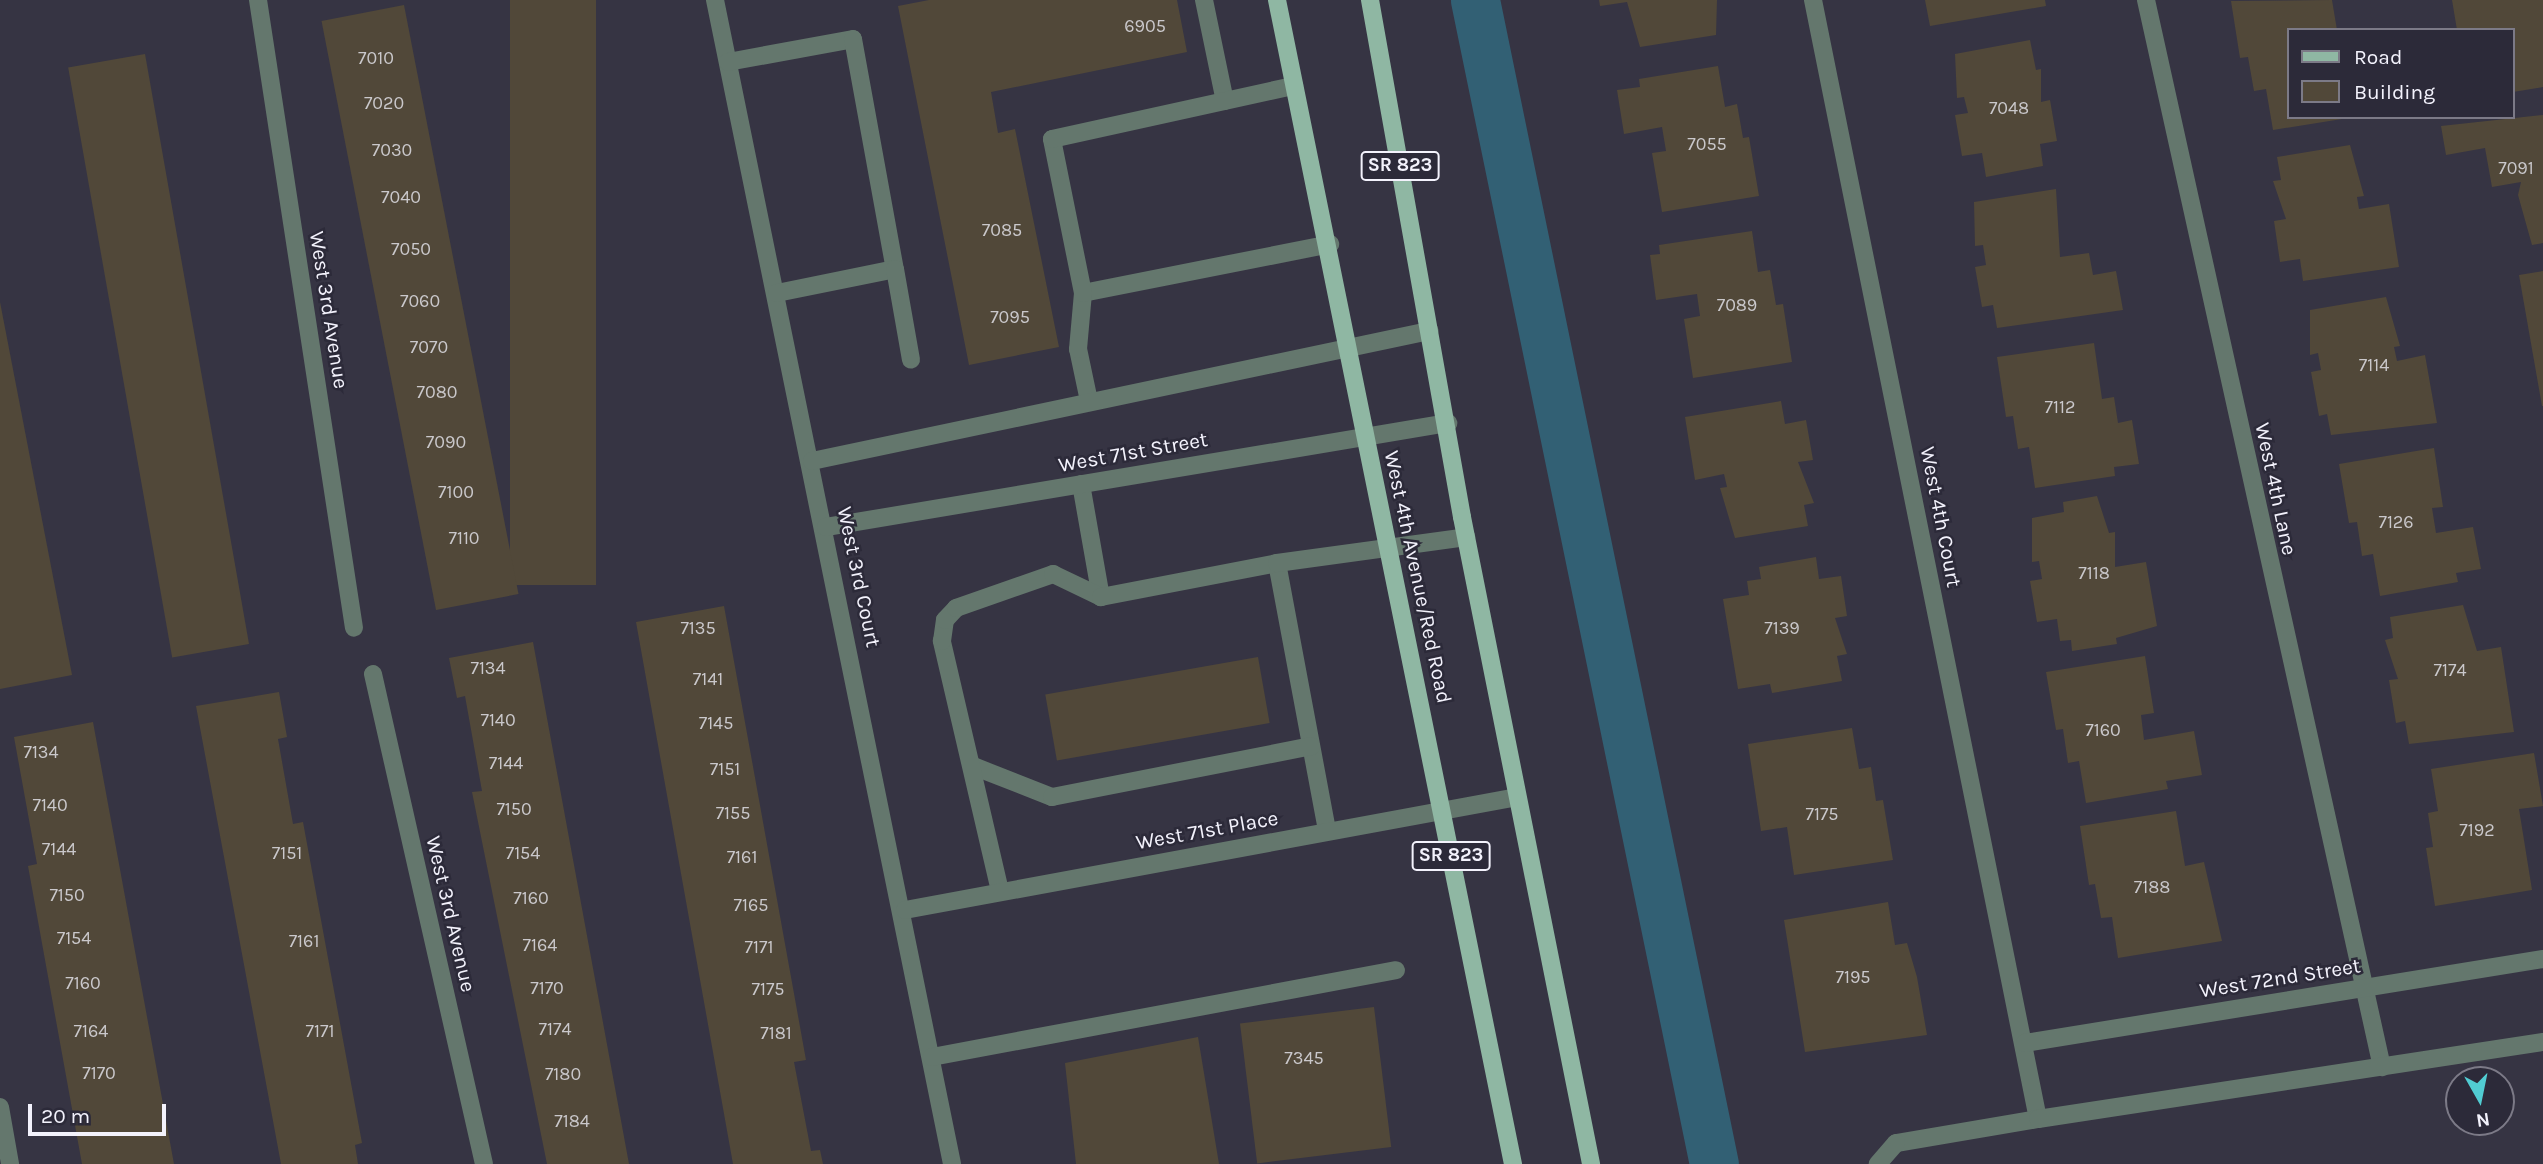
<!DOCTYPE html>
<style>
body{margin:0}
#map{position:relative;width:2543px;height:1164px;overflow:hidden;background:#363443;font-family:Karla,sans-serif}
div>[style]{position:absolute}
.canal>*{height:49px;margin:-24.5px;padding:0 24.5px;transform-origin:24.5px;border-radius:24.5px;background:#326074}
.building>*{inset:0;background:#514839;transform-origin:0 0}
.minor>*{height:18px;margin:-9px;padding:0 9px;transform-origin:9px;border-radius:9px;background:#64776d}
.major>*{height:18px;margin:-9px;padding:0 9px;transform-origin:9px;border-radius:9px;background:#8fb7a3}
span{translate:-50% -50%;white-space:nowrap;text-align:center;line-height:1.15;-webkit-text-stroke:5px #2c2a39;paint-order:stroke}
.number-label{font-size:18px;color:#cac8cb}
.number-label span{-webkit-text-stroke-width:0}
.shield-label span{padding:2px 5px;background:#2c2a39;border:2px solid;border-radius:5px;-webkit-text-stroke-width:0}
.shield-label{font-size:19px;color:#f3f2fc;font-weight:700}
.street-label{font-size:21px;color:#f3f2fc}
.legend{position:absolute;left:2287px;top:28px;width:228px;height:91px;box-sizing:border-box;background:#2c2a39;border:2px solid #7c7a87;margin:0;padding:9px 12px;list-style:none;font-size:21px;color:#f3f2fc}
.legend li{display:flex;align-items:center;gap:14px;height:35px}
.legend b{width:35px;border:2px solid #7c7a87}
.north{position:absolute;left:2445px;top:1066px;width:70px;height:70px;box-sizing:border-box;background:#2c2a39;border:2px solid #7c7a87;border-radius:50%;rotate:171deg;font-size:19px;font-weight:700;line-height:28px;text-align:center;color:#f3f2fc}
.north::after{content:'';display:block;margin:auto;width:24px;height:32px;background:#51ccd2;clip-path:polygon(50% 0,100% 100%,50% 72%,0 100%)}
.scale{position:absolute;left:28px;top:1104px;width:138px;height:32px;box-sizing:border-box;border:4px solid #f3f2fc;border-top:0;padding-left:9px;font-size:21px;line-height:24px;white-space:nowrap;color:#f3f2fc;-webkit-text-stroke:5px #2c2a39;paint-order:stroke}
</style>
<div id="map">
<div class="canal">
<div style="left:1475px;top:0;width:1188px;rotate:78.4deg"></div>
</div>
<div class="building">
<div style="left:510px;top:0;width:86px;height:585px"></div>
<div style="clip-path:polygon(929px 0,1177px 0,1187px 52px,991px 92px,998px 133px,1015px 129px,1059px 347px,969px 365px,898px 6px)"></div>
<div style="clip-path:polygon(1599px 0,1717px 0,1716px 35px,1640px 47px,1627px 2px,1600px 6px)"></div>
<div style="clip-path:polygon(1925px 0,2045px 0,2046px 6px,1930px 26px)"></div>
<div style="clip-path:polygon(2332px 0,2337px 30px,2289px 30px,2289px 117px,2342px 119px,2273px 130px,2266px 89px,2254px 91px,2248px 57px,2240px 58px,2231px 1px)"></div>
<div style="clip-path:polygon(2452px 0,2543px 0,2543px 87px,2513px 92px,2513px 30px,2457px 30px)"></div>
<div style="left:404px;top:5px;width:600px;height:84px;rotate:79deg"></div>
<div style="clip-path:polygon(2030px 40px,2036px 70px,2041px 69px,2041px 102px,2050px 100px,2057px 141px,2040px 144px,2043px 166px,1986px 177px,1982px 153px,1962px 156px,1955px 115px,1968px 113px,1964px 97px,1957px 98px,1955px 54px)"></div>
<div style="left:145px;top:54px;width:599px;height:78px;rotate:80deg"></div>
<div style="clip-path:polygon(1718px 66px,1725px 107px,1737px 104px,1743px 138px,1749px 137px,1759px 196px,1662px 212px,1652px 153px,1666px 151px,1662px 127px,1624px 134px,1617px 90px,1640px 87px,1639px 79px)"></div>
<div style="clip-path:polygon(2543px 115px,2543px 243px,2532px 245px,2518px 195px,2521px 182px,2492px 187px,2485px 148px,2446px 155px,2441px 126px)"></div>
<div style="clip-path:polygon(2350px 145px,2364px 196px,2357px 197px,2359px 209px,2389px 204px,2399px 267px,2303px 281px,2300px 259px,2280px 262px,2274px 221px,2286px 219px,2273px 181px,2281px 180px,2277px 157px)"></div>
<div style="clip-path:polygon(2056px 189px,2060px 257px,2089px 253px,2093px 275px,2116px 271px,2123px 310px,1997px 328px,1993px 305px,1982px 307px,1975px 267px,1986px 265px,1983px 245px,1975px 246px,1974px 202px)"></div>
<div style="clip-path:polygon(1752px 231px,1758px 272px,1770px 270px,1776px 305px,1783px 304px,1792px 362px,1693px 378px,1684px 319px,1700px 316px,1697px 294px,1656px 300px,1650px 255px,1660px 254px,1659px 245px)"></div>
<div style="clip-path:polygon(2543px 271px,2543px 406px,2542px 406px,2519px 275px)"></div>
<div style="clip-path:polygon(2386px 297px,2400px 346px,2394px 347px,2397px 361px,2425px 355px,2437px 423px,2331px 435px,2327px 414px,2319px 416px,2311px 372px,2321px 370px,2318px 353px,2310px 355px,2310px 310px)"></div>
<div style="clip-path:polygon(0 302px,72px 675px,0 689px)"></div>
<div style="clip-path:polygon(2094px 343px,2102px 399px,2114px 397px,2118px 423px,2132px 420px,2139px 464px,2114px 467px,2115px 476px,2035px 488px,2029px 447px,2018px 449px,2013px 416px,2006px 417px,1997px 357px)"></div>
<div style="clip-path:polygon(1781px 401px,1785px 424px,1806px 420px,1813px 460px,1798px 462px,1814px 503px,1804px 505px,1808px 526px,1735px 538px,1720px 488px,1727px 487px,1724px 474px,1695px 480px,1685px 417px)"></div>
<div style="clip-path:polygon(2434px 448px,2443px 507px,2432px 508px,2436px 533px,2473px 527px,2481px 569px,2456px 573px,2458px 582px,2380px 596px,2373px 554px,2362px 556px,2357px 522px,2349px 523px,2339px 464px)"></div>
<div style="clip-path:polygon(2097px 496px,2109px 533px,2115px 532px,2115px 567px,2146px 562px,2157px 626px,2116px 638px,2117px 644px,2072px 651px,2071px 640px,2060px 641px,2057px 619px,2037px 622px,2030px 581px,2042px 579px,2039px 561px,2032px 562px,2032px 518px,2064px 512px,2063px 502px)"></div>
<div style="clip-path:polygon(1816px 557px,1819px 579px,1841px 576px,1847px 616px,1835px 618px,1847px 654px,1837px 656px,1842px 681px,1772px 693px,1770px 684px,1738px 689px,1723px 599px,1749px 595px,1747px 581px,1761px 579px,1759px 567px)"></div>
<div style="clip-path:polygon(2463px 605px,2477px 651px,2501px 647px,2514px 732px,2409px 744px,2405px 721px,2396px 723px,2389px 680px,2398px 679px,2385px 640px,2393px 638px,2390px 617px)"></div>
<div style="clip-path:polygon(724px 606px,806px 1060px,794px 1062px,811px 1151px,820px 1150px,823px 1164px,733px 1164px,636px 622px)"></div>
<div style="clip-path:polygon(533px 642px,629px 1164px,547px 1164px,472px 792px,482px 791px,465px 696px,457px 698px,449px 658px)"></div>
<div style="clip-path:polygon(2145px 656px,2154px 713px,2141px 715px,2144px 740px,2194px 731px,2202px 775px,2166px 781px,2168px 789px,2086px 803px,2079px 761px,2068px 763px,2063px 729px,2056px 730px,2046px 672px)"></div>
<div style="left:1258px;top:657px;width:67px;height:216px;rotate:80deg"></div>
<div style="clip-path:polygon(279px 692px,287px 737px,278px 739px,293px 824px,303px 822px,362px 1143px,355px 1145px,358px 1164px,281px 1164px,196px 706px)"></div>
<div style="clip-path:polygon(93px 722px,174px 1164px,82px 1164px,28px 866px,37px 864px,14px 737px)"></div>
<div style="clip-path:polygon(1852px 728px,1859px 769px,1871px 767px,1876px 801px,1883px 800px,1893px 860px,1794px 875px,1787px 827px,1761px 831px,1748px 744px)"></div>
<div style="clip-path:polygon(2534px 753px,2543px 806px,2519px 809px,2532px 890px,2435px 906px,2426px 848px,2433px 847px,2428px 813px,2438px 811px,2431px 769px)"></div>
<div style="clip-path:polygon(2176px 811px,2185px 866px,2204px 862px,2222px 941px,2118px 958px,2112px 917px,2101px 918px,2095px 884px,2089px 885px,2080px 826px)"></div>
<div style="clip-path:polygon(1888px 902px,1895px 945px,1907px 943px,1917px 977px,1927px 1035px,1805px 1052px,1784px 920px)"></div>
<div style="left:1374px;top:1007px;width:141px;height:135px;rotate:83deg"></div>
<div style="clip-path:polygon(1198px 1037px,1219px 1164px,1076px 1164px,1065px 1063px)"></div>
</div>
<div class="minor">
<div style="left:258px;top:0;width:635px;rotate:81.31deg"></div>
<div style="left:715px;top:0;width:1188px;rotate:78.49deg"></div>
<div style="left:1204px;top:0;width:103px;rotate:78.3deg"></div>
<div style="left:1813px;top:0;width:1141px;rotate:78.63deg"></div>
<div style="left:2038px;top:1119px;width:144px;rotate:170.4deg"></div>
<div style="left:1896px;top:1143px;width:28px;rotate:131deg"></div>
<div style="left:2146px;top:0;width:1093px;rotate:77.53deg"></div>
<div style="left:728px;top:62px;width:127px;rotate:-10.4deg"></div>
<div style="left:853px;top:39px;width:234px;rotate:79.7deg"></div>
<div style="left:777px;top:293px;width:120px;rotate:-11.5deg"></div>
<div style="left:895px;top:269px;width:92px;rotate:80deg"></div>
<div style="left:1083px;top:293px;width:252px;rotate:-11.2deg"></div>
<div style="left:1089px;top:401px;width:53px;rotate:-101.9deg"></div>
<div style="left:1078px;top:349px;width:56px;rotate:-84.9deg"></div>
<div style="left:1083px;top:293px;width:157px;rotate:-101.4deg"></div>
<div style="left:1052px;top:139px;width:248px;rotate:-12.4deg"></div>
<div style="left:812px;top:461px;width:631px;rotate:-11.9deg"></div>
<div style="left:1081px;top:484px;width:115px;rotate:80deg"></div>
<div style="left:826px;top:527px;width:631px;rotate:-9.49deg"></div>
<div style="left:1277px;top:563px;width:273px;rotate:79.4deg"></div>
<div style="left:373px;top:674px;width:502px;rotate:77.24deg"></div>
<div style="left:973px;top:766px;width:85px;rotate:21.4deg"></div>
<div style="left:1052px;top:797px;width:264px;rotate:-11.1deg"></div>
<div style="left:1000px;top:891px;width:257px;rotate:-103.1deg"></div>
<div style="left:942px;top:641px;width:21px;rotate:-82deg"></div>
<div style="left:945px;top:620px;width:16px;rotate:-47deg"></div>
<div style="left:956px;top:608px;width:103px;rotate:-19.3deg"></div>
<div style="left:1053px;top:574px;width:53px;rotate:25.6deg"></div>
<div style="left:1101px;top:597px;width:179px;rotate:-10.9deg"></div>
<div style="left:1277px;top:563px;width:191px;rotate:-7.8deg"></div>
<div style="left:905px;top:910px;width:622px;rotate:-10.46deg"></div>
<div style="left:2025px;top:1043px;width:525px;rotate:-9.21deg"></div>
<div style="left:932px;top:1057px;width:472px;rotate:-10.6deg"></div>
<div style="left:0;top:1107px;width:58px;rotate:80deg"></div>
<div style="left:2038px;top:1119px;width:511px;rotate:-8.67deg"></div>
</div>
<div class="major">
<div style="left:1277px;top:0;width:1188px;rotate:78.54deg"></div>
<div style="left:1370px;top:0;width:525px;rotate:79.91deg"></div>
<div style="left:1462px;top:517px;width:660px;rotate:78.72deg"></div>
</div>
<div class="number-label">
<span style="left:1145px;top:26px">6905</span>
<span style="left:376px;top:58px">7010</span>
<span style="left:384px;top:103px">7020</span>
<span style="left:2009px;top:108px">7048</span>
<span style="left:1707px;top:144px">7055</span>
<span style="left:392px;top:150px">7030</span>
<span style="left:2516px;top:168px">7091</span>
<span style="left:401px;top:197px">7040</span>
<span style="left:1002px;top:230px">7085</span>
<span style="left:411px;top:249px">7050</span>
<span style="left:420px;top:301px">7060</span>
<span style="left:1737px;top:305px">7089</span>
<span style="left:1010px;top:317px">7095</span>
<span style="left:429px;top:347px">7070</span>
<span style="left:2374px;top:365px">7114</span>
<span style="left:437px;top:392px">7080</span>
<span style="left:2060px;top:407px">7112</span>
<span style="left:446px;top:442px">7090</span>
<span style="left:456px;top:492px">7100</span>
<span style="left:2396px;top:522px">7126</span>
<span style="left:464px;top:538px">7110</span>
<span style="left:2094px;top:573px">7118</span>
<span style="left:698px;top:628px">7135</span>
<span style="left:1782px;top:628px">7139</span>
<span style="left:488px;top:668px">7134</span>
<span style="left:2450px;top:670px">7174</span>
<span style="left:708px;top:679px">7141</span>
<span style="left:498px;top:720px">7140</span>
<span style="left:716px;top:723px">7145</span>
<span style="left:2103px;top:730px">7160</span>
<span style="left:41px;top:752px">7134</span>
<span style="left:506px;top:763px">7144</span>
<span style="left:725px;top:769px">7151</span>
<span style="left:50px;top:805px">7140</span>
<span style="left:514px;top:809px">7150</span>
<span style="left:733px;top:813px">7155</span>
<span style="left:1822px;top:814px">7175</span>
<span style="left:2477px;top:830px">7192</span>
<span style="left:59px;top:849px">7144</span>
<span style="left:287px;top:853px">7151</span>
<span style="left:523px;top:853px">7154</span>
<span style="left:742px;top:857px">7161</span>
<span style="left:2152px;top:887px">7188</span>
<span style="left:67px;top:895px">7150</span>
<span style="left:531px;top:898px">7160</span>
<span style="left:751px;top:905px">7165</span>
<span style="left:74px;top:938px">7154</span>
<span style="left:304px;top:941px">7161</span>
<span style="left:540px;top:945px">7164</span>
<span style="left:759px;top:947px">7171</span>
<span style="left:1853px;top:977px">7195</span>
<span style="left:83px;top:983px">7160</span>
<span style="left:547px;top:988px">7170</span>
<span style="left:768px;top:989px">7175</span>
<span style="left:555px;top:1029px">7174</span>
<span style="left:91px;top:1031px">7164</span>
<span style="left:320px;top:1031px">7171</span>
<span style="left:776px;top:1033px">7181</span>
<span style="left:1304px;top:1058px">7345</span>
<span style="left:99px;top:1073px">7170</span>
<span style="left:563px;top:1074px">7180</span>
<span style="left:572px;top:1121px">7184</span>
</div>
<div class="shield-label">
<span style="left:1400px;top:166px">SR 823</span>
<span style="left:1451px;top:856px">SR 823</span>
</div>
<div class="street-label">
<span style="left:329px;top:310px;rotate:81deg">West 3rd Avenue</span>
<span style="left:1133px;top:452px;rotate:-10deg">West 71st Street</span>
<span style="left:2276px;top:489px;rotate:78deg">West 4th Lane</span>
<span style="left:1941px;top:517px;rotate:79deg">West 4th Court</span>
<span style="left:859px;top:577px;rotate:78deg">West 3rd Court</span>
<span style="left:1418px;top:577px;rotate:78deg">West 4th Avenue/Red Road</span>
<span style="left:1207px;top:830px;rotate:-10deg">West 71st Place</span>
<span style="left:451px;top:914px;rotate:77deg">West 3rd Avenue</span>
<span style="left:2280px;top:978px;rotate:-9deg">West 72nd Street</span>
</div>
<ul class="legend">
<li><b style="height:9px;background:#8fb7a3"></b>Road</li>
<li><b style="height:19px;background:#514839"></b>Building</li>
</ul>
<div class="north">N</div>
<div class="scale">20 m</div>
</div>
